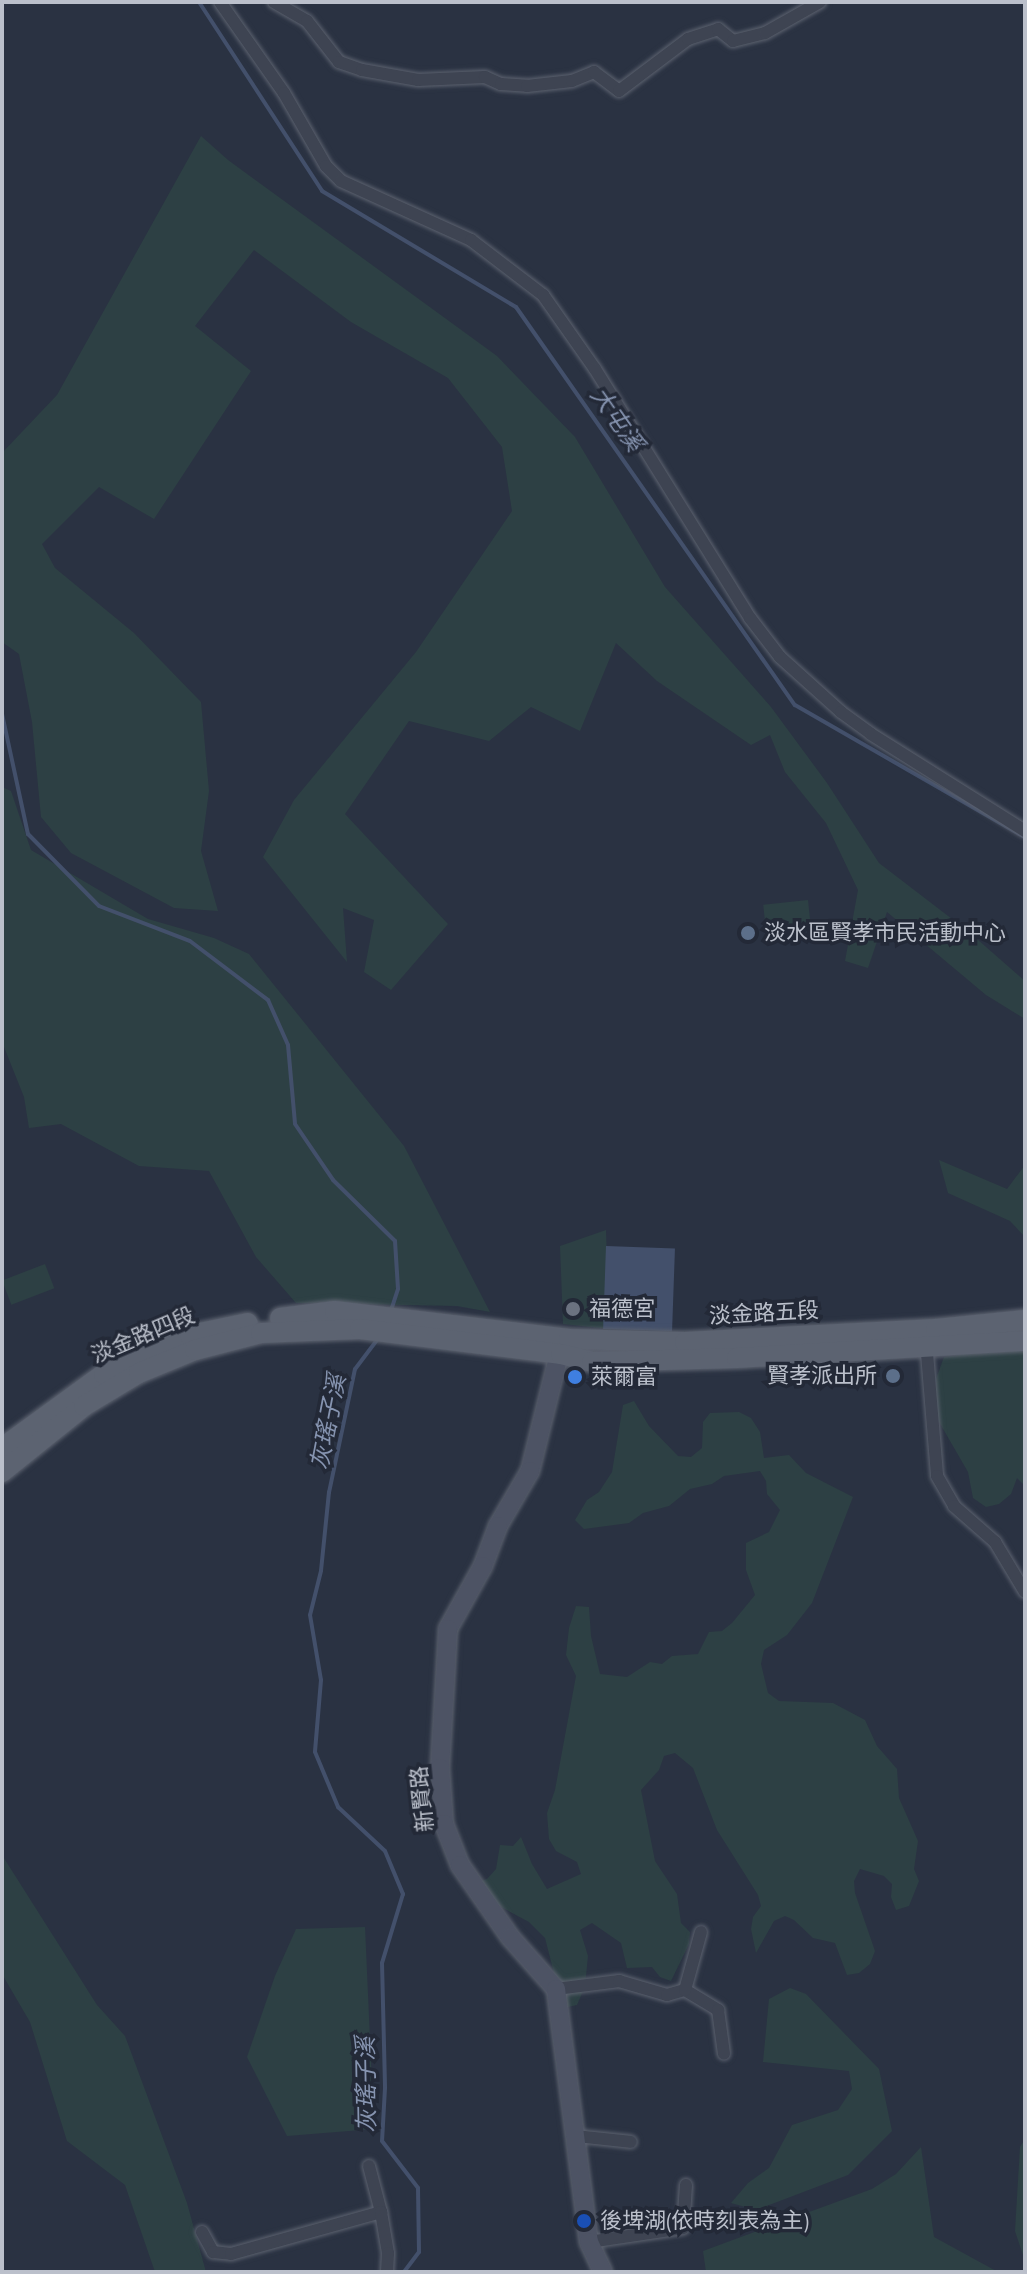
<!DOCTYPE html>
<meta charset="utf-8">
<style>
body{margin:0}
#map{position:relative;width:1027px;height:2274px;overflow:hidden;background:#2a3242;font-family:"PT Sans Narrow","Noto Sans TC",sans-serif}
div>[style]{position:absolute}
.green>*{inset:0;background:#2d4044;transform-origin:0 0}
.water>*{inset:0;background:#43506b;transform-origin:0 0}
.stream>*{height:4px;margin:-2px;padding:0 2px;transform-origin:2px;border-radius:2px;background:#43506b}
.roads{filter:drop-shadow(0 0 2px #5c626f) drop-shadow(0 0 2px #5c626f)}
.street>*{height:12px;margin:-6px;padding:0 6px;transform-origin:6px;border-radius:6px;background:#3e4452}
.secondary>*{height:18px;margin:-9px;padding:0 9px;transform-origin:9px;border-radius:9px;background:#4d5364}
.primary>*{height:20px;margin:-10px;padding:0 10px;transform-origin:10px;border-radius:10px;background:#5c6371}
.dots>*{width:22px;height:22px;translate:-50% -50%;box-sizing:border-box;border:4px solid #232937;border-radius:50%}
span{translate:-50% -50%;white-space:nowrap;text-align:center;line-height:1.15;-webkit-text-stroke:7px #232937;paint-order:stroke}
.poi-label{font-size:22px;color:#bbc0cb}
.left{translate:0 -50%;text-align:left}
.right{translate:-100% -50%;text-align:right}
.street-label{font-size:22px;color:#bbc0cb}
.water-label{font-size:24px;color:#8694b0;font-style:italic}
.frame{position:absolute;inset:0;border:4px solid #bbc0cb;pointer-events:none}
</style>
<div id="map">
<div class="green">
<div style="clip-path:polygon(201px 136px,228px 160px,497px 356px,575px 437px,665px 587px,771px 707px,827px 783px,879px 863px,969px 932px,1025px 981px,1025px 1019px,986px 995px,887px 912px,868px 968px,845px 961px,858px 890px,826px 823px,785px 772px,770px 735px,751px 745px,657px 681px,616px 643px,580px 731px,531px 707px,489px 741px,409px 721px,345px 814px,448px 924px,391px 990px,364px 972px,374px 920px,343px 908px,347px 962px,263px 857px,294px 800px,416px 652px,512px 511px,502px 447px,448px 378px,351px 322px,254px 250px,195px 326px,251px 371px,154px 519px,99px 487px,42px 544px,55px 568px,134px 633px,201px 702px,209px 791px,201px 851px,218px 911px,174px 908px,71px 853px,41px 817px,32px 722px,19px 654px,2px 642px,2px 453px,57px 395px)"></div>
<div style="clip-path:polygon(2px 787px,11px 791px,31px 850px,148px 919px,214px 938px,249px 954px,404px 1146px,490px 1312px,457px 1306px,296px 1303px,256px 1257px,209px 1171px,139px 1166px,61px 1124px,29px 1128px,24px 1097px,2px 1042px)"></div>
<div style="left:808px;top:900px;width:30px;height:45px;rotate:84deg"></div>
<div style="clip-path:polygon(939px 1160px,1007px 1189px,1025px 1165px,1025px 1237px,1010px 1221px,948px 1193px)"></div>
<div style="clip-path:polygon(606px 1230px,609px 1329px,563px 1324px,560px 1246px)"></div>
<div style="left:45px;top:1264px;width:26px;height:46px;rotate:69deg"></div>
<div style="clip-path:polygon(1025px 1344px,1025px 1486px,1017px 1478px,1011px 1494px,999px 1504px,986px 1507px,973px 1498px,968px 1472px,935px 1415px,936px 1379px,944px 1357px)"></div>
<div style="clip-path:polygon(634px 1401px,649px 1426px,678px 1456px,691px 1457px,702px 1448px,703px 1422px,710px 1413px,739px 1412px,751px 1418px,760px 1432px,764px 1458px,789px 1455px,806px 1473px,853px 1497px,812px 1603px,787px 1635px,764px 1650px,761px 1664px,768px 1693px,779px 1701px,833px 1703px,865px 1720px,877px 1746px,897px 1769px,899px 1798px,918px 1841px,914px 1869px,919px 1881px,909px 1906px,896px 1910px,891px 1897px,892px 1884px,884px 1876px,860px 1869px,854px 1881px,855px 1893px,875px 1951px,870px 1964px,859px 1973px,847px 1975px,835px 1943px,813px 1938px,794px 1920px,785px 1916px,774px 1921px,756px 1953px,751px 1929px,753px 1917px,761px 1906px,758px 1895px,717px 1830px,693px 1768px,675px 1753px,664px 1756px,659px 1770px,641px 1790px,655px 1861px,677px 1894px,681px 1923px,690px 1932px,689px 1944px,671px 1981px,660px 1977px,652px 1967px,627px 1968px,621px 1943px,592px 1923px,580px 1930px,588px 1956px,585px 1986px,577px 2005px,563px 2008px,545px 1938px,529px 1922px,492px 1902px,475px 1883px,487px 1879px,496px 1869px,500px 1845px,513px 1846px,521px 1837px,532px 1864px,547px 1889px,581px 1874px,577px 1862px,556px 1851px,549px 1839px,547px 1813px,555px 1790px,576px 1676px,566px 1655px,569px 1628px,576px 1606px,589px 1607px,591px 1636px,600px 1674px,627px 1677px,650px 1662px,662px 1664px,672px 1656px,698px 1654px,709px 1632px,722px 1631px,732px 1623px,755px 1595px,746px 1570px,746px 1543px,769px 1532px,780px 1510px,767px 1494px,766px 1481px,760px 1471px,724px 1476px,712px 1484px,690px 1489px,669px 1506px,643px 1513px,629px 1523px,584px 1529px,575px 1520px,587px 1500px,599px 1492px,612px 1472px,623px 1405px)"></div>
<div style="clip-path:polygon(2px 1855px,97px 2005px,125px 2036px,187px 2203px,206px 2272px,155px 2272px,125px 2185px,67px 2141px,30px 2022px,2px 1974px)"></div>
<div style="clip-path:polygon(365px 1927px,374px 2129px,287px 2136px,247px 2057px,275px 1976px,296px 1929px)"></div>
<div style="clip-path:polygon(790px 1988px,806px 1994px,879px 2069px,892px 2131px,848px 2175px,756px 2210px,731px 2203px,748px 2183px,769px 2168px,792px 2125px,838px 2110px,852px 2089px,849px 2071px,763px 2062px,769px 1999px)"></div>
<div style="clip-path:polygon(1025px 2139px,1025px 2261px,1015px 2231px,1020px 2147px)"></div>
<div style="clip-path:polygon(921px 2147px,934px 2237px,998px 2272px,706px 2272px,703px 2251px,872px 2189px,896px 2174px)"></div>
</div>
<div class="water">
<div style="left:606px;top:1246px;width:69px;height:83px;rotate:2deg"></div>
</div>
<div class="stream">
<div style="left:199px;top:2px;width:225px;rotate:56.9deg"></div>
<div style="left:322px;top:191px;width:226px;rotate:30.9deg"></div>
<div style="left:516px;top:307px;width:486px;rotate:55deg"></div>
<div style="left:795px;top:705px;width:265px;rotate:29.9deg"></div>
<div style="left:2px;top:714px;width:123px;rotate:77.8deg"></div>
<div style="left:28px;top:834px;width:101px;rotate:45.4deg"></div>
<div style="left:99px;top:906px;width:97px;rotate:21deg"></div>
<div style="left:190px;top:941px;width:98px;rotate:37.1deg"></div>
<div style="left:268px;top:1000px;width:49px;rotate:66deg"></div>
<div style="left:288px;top:1045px;width:79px;rotate:84.9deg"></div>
<div style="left:295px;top:1124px;width:68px;rotate:55.8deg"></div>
<div style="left:333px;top:1180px;width:87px;rotate:44.5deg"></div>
<div style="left:395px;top:1241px;width:48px;rotate:86.4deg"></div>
<div style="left:398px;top:1289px;width:22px;rotate:108deg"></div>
<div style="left:377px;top:1340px;width:36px;rotate:127deg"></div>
<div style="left:355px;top:1369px;width:126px;rotate:101.9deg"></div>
<div style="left:329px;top:1492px;width:79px;rotate:95.8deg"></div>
<div style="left:321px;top:1571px;width:45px;rotate:104deg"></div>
<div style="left:310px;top:1615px;width:66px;rotate:80.4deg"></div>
<div style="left:321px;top:1680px;width:72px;rotate:94.8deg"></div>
<div style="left:315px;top:1752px;width:60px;rotate:67.3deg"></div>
<div style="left:338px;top:1807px;width:64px;rotate:43.1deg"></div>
<div style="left:385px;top:1851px;width:47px;rotate:67.3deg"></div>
<div style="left:403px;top:1894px;width:72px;rotate:106.9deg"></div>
<div style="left:382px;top:1963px;width:125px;rotate:88.6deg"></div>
<div style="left:385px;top:2088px;width:53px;rotate:93.2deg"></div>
<div style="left:382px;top:2141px;width:59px;rotate:52.5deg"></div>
<div style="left:418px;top:2188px;width:64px;rotate:89.1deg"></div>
<div style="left:419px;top:2252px;width:25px;rotate:127deg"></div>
</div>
<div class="roads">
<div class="street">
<div style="left:220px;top:2px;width:111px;rotate:54.9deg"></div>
<div style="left:284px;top:93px;width:84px;rotate:60.1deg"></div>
<div style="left:326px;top:166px;width:21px;rotate:45deg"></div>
<div style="left:341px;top:181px;width:143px;rotate:24.4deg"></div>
<div style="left:471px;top:240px;width:91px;rotate:37.4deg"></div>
<div style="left:543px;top:295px;width:90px;rotate:54.9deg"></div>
<div style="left:595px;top:369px;width:293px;rotate:58.1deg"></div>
<div style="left:750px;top:618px;width:49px;rotate:52.4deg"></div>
<div style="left:780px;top:657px;width:82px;rotate:42deg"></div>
<div style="left:841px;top:712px;width:37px;rotate:36deg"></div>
<div style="left:871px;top:734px;width:182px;rotate:32.2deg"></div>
<div style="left:274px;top:2px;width:38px;rotate:30deg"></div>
<div style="left:307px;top:21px;width:52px;rotate:52deg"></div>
<div style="left:339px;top:62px;width:24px;rotate:19deg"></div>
<div style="left:362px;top:70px;width:57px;rotate:10.1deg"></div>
<div style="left:418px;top:80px;width:67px;rotate:-2.6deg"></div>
<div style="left:485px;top:77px;width:17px;rotate:24deg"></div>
<div style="left:501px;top:84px;width:26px;rotate:4deg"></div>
<div style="left:527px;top:86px;width:45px;rotate:-6.3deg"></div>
<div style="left:572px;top:81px;width:24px;rotate:-22deg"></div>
<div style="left:594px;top:72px;width:31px;rotate:37deg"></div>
<div style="left:619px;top:91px;width:86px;rotate:-37deg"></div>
<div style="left:688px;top:39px;width:32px;rotate:-18deg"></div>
<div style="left:718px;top:29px;width:19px;rotate:39deg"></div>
<div style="left:733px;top:41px;width:33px;rotate:-14deg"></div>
<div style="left:765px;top:33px;width:63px;rotate:-29.4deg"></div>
<div style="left:926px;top:1341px;width:135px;rotate:85.3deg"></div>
<div style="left:937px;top:1476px;width:34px;rotate:60deg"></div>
<div style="left:954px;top:1506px;width:55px;rotate:41.3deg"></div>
<div style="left:995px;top:1542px;width:58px;rotate:59deg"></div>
<div style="left:556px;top:1989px;width:64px;rotate:-7.2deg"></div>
<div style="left:619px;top:1981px;width:50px;rotate:16.3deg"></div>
<div style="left:667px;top:1995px;width:19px;rotate:-16deg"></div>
<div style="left:685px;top:1990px;width:39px;rotate:31deg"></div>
<div style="left:718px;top:2010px;width:44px;rotate:82.2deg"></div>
<div style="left:685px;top:1990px;width:60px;rotate:-74.6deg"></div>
<div style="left:576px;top:2136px;width:55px;rotate:6.2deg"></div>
<div style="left:369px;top:2166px;width:48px;rotate:75.4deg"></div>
<div style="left:202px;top:2232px;width:23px;rotate:61deg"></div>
<div style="left:213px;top:2252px;width:18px;rotate:6deg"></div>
<div style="left:231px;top:2254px;width:156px;rotate:-15.6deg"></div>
<div style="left:381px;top:2212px;width:42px;rotate:80.3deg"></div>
<div style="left:388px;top:2253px;width:19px;rotate:93deg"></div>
<div style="left:589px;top:2242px;width:95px;rotate:-8.5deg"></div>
<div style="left:683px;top:2228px;width:43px;rotate:-86deg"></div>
</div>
<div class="secondary">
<div style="left:562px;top:1342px;width:133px;rotate:103.9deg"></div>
<div style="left:530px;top:1471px;width:64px;rotate:120.2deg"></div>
<div style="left:498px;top:1526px;width:43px;rotate:110.6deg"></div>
<div style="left:483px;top:1566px;width:72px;rotate:119.1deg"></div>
<div style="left:448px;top:1629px;width:139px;rotate:93.3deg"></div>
<div style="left:440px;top:1768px;width:56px;rotate:85.9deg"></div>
<div style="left:444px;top:1824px;width:44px;rotate:68.7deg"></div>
<div style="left:460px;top:1865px;width:88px;rotate:55.2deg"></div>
<div style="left:510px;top:1937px;width:69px;rotate:48.5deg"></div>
<div style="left:556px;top:1989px;width:255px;rotate:82.6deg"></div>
<div style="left:589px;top:2242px;width:33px;rotate:65deg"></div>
</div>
<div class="primary">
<div style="left:280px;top:1318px;width:55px;rotate:-7.3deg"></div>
<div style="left:335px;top:1311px;width:236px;rotate:6.8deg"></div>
<div style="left:569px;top:1339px;width:116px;rotate:1.5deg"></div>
<div style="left:685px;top:1342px;width:251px;rotate:-3deg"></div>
<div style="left:936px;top:1329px;width:89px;rotate:-5.8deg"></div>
<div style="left:2px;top:1448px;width:126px;rotate:-36deg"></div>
<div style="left:104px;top:1374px;width:94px;rotate:-24.4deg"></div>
<div style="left:190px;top:1335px;width:59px;rotate:-11.7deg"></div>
<div style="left:2px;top:1472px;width:105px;rotate:-38.8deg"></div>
<div style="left:84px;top:1406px;width:64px;rotate:-31deg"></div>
<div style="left:139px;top:1373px;width:61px;rotate:-22.3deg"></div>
<div style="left:195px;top:1350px;width:68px;rotate:-14.4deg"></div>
<div style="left:261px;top:1333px;width:99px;rotate:-2.3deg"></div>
<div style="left:360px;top:1329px;width:203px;rotate:7.1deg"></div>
<div style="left:561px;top:1354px;width:32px;rotate:14deg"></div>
<div style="left:592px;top:1362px;width:145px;rotate:-1.6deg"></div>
<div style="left:737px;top:1358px;width:289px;rotate:-3.4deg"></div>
</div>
</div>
<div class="dots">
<div style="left:748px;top:933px;background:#5c6f8a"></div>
<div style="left:573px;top:1309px;background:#6b7280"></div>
<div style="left:893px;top:1376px;background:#5c6f8a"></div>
<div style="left:575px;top:1377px;background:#3f7fe0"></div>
<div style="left:584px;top:2221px;background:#1a4fb4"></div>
</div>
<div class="poi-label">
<span class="left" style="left:764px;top:933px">淡水區賢孝市民活動中心</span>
<span class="left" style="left:589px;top:1309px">福德宮</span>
<span class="right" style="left:877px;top:1376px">賢孝派出所</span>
<span class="left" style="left:591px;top:1377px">萊爾富</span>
<span class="left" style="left:600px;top:2221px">後埤湖(依時刻表為主)</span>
</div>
<div class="street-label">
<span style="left:764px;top:1313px;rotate:-3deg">淡金路五段</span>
<span style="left:143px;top:1335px;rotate:-23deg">淡金路四段</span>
<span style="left:422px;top:1799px;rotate:-96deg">新賢路</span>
</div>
<div class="water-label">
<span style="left:617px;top:419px;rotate:55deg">大屯溪</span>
<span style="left:328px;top:1422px;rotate:-79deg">灰瑤子溪</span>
<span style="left:366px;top:2085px;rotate:-91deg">灰瑤子溪</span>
</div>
<div class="frame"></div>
</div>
